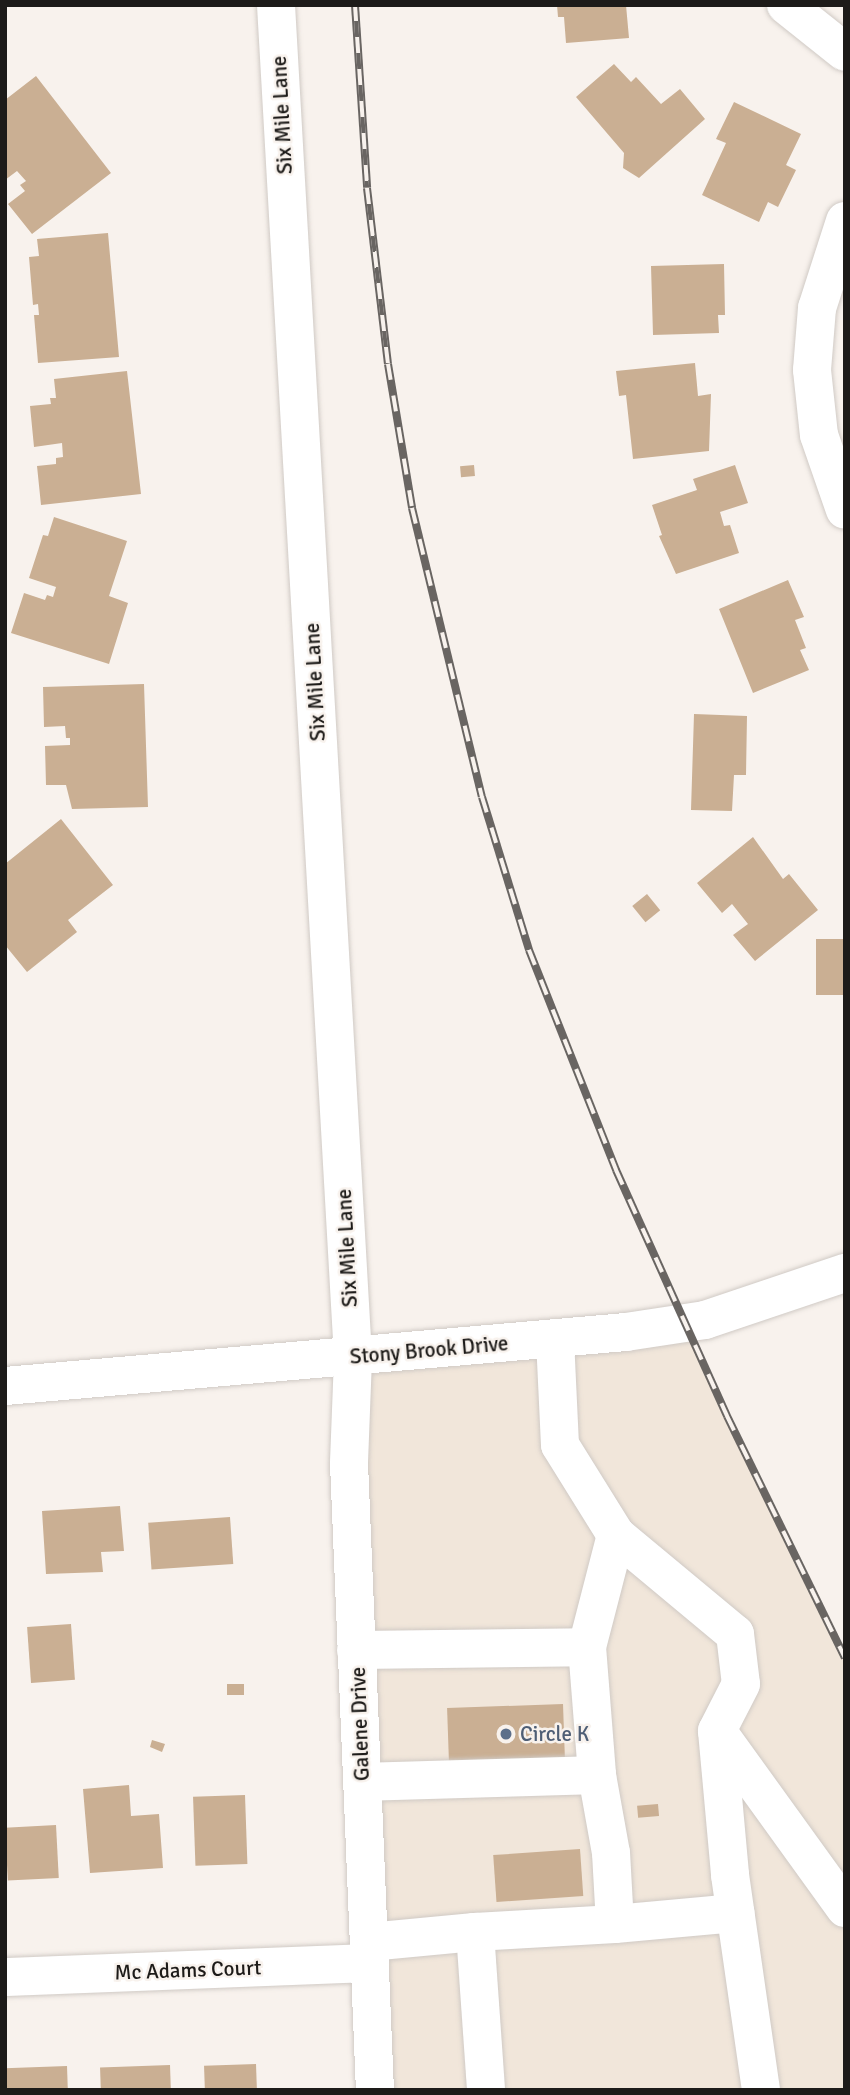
<!DOCTYPE html>
<style>
body{margin:0}
#map{position:relative;width:850px;height:2095px;overflow:hidden;background:#f8f2ed;font-family:Signika,sans-serif}
div>[style]{position:absolute}
.built>*{inset:0;background:#f1e6da}
.building>*{inset:0;background:#caaf93;transform-origin:0 0}
.roads{filter:drop-shadow(0 0 2px #d0cac5) drop-shadow(0 0 2px #d0cac5)}
.minor>*{height:38px;margin:-19px;padding:0 19px;transform-origin:19px;border-radius:19px;background:#fff}
.rail>*{height:8px;margin-top:-4px;transform-origin:0;background:repeating-linear-gradient(90deg,#f8f2ed 0 16px,#696562 0 32px);box-sizing:border-box;border-block:2px solid #696562}
.dots>*{width:19px;height:19px;translate:-50% -50%;box-sizing:border-box;border:4px solid #f8f2ed;border-radius:50%}
span{translate:-50% -50%;white-space:nowrap;text-align:center;line-height:1.15;-webkit-text-stroke:5px #f8f2ed;paint-order:stroke}
.street-label{font-size:21px;color:#1d1b19}
.service-label{font-size:21px;color:#4e5e75}
.left{translate:0 -50%;text-align:left}
.frame{position:absolute;inset:0;border:7px solid #1d1b19;pointer-events:none}
</style>
<div id="map">
<div class="built">
<div style="clip-path:polygon(685px 1323px,845px 1651px,845px 2090px,374px 2090px,353px 1358px)"></div>
</div>
<div class="building">
<div style="clip-path:polygon(557px 5px,626px 5px,629px 38px,566px 43px,564px 17px,558px 17px)"></div>
<div style="clip-path:polygon(614px 64px,631px 82px,636px 77px,661px 104px,680px 89px,705px 119px,639px 178px,623px 168px,624px 153px,576px 97px)"></div>
<div style="clip-path:polygon(36px 76px,111px 173px,32px 234px,8px 204px,25px 191px,20px 185px,26px 181px,17px 171px,5px 180px,5px 100px)"></div>
<div style="clip-path:polygon(734px 102px,801px 134px,786px 165px,796px 170px,778px 207px,768px 202px,759px 222px,702px 195px,726px 143px,716px 139px)"></div>
<div style="clip-path:polygon(108px 233px,119px 357px,38px 363px,34px 315px,39px 315px,38px 304px,33px 305px,29px 257px,39px 256px,37px 239px)"></div>
<div style="clip-path:polygon(724px 264px,725px 315px,718px 315px,719px 333px,653px 335px,651px 266px)"></div>
<div style="clip-path:polygon(695px 363px,698px 396px,711px 394px,709px 451px,633px 459px,626px 395px,619px 396px,616px 371px)"></div>
<div style="clip-path:polygon(127px 371px,141px 494px,41px 505px,37px 466px,56px 464px,56px 458px,63px 457px,62px 443px,34px 447px,30px 406px,51px 404px,50px 398px,56px 398px,54px 379px)"></div>
<div style="left:474px;top:465px;width:11px;height:14px;rotate:85deg"></div>
<div style="clip-path:polygon(735px 465px,748px 503px,720px 512px,724px 526px,730px 525px,739px 553px,676px 574px,659px 536px,662px 535px,652px 505px,697px 490px,693px 479px)"></div>
<div style="clip-path:polygon(54px 517px,127px 541px,109px 596px,128px 603px,109px 664px,11px 633px,24px 593px,45px 600px,47px 595px,53px 597px,56px 587px,29px 578px,43px 535px,48px 536px)"></div>
<div style="clip-path:polygon(788px 580px,804px 617px,795px 620px,806px 648px,800px 650px,809px 670px,753px 693px,719px 609px)"></div>
<div style="clip-path:polygon(144px 684px,148px 807px,72px 809px,66px 785px,46px 785px,45px 746px,70px 745px,70px 738px,66px 738px,65px 726px,44px 727px,43px 687px)"></div>
<div style="clip-path:polygon(694px 714px,747px 716px,746px 775px,734px 775px,732px 811px,691px 810px)"></div>
<div style="clip-path:polygon(61px 819px,113px 885px,68px 920px,77px 932px,27px 972px,5px 945px,5px 864px)"></div>
<div style="clip-path:polygon(753px 837px,783px 879px,789px 874px,818px 910px,755px 961px,733px 935px,748px 924px,732px 904px,722px 913px,697px 883px)"></div>
<div style="left:647px;top:894px;width:21px;height:19px;rotate:51deg"></div>
<div style="left:816px;top:939px;width:29px;height:56px"></div>
<div style="clip-path:polygon(120px 1506px,124px 1551px,101px 1552px,103px 1572px,46px 1574px,42px 1511px)"></div>
<div style="left:230px;top:1517px;width:47px;height:82px;rotate:86deg"></div>
<div style="left:71px;top:1624px;width:56px;height:44px;rotate:86deg"></div>
<div style="left:227px;top:1684px;width:17px;height:11px"></div>
<div style="left:563px;top:1704px;width:56px;height:116px;rotate:88deg"></div>
<div style="clip-path:polygon(152px 1740px,165px 1744px,162px 1752px,150px 1747px)"></div>
<div style="clip-path:polygon(129px 1785px,131px 1816px,159px 1814px,163px 1868px,90px 1873px,83px 1789px)"></div>
<div style="left:245px;top:1795px;width:69px;height:52px;rotate:88deg"></div>
<div style="left:658px;top:1804px;width:12px;height:21px;rotate:85deg"></div>
<div style="left:56px;top:1825px;width:53px;height:51px;rotate:87deg"></div>
<div style="left:580px;top:1849px;width:47px;height:87px;rotate:86deg"></div>
<div style="left:256px;top:2064px;width:26px;height:52px;rotate:88deg"></div>
<div style="left:170px;top:2065px;width:25px;height:70px;rotate:88deg"></div>
<div style="left:67px;top:2066px;width:24px;height:62px;rotate:88deg"></div>
</div>
<div class="roads">
<div class="minor">
<div style="left:276px;top:5px;width:1355px;rotate:86.74deg"></div>
<div style="left:353px;top:1358px;width:105px;rotate:92.2deg"></div>
<div style="left:349px;top:1463px;width:628px;rotate:87.63deg"></div>
<div style="left:786px;top:5px;width:75px;rotate:38.5deg"></div>
<div style="left:845px;top:221px;width:91px;rotate:107.8deg"></div>
<div style="left:817px;top:308px;width:62px;rotate:94.6deg"></div>
<div style="left:812px;top:370px;width:65px;rotate:83.9deg"></div>
<div style="left:819px;top:435px;width:79px;rotate:70.9deg"></div>
<div style="left:555px;top:1339px;width:106px;rotate:87.3deg"></div>
<div style="left:560px;top:1445px;width:106px;rotate:58.1deg"></div>
<div style="left:616px;top:1535px;width:155px;rotate:39.8deg"></div>
<div style="left:735px;top:1634px;width:50px;rotate:83.2deg"></div>
<div style="left:741px;top:1684px;width:53px;rotate:117.1deg"></div>
<div style="left:717px;top:1731px;width:145px;rotate:84.8deg"></div>
<div style="left:730px;top:1875px;width:217px;rotate:81.8deg"></div>
<div style="left:5px;top:1386px;width:623px;rotate:-4.97deg"></div>
<div style="left:626px;top:1332px;width:80px;rotate:-8.6deg"></div>
<div style="left:705px;top:1320px;width:148px;rotate:-18.6deg"></div>
<div style="left:587px;top:1647px;width:116px;rotate:-75.5deg"></div>
<div style="left:356px;top:1650px;width:231px;rotate:-0.7deg"></div>
<div style="left:587px;top:1647px;width:128px;rotate:85.5deg"></div>
<div style="left:597px;top:1775px;width:235px;rotate:178.3deg"></div>
<div style="left:718px;top:1732px;width:217px;rotate:54.2deg"></div>
<div style="left:615px;top:1924px;width:121px;rotate:-5.2deg"></div>
<div style="left:475px;top:1932px;width:140px;rotate:-3.3deg"></div>
<div style="left:615px;top:1924px;width:71px;rotate:-93.2deg"></div>
<div style="left:611px;top:1853px;width:79px;rotate:-100.2deg"></div>
<div style="left:369px;top:1942px;width:106px;rotate:-5.4deg"></div>
<div style="left:475px;top:1932px;width:158px;rotate:86deg"></div>
<div style="left:5px;top:1977px;width:365px;rotate:-2.2deg"></div>
</div>
</div>
<div class="rail">
<div style="left:355px;top:5px;width:183px;rotate:86.2deg"></div>
<div style="left:367px;top:188px;width:177px;rotate:83.2deg"></div>
<div style="left:388px;top:364px;width:146px;rotate:80.5deg"></div>
<div style="left:412px;top:508px;width:297px;rotate:76.4deg"></div>
<div style="left:482px;top:797px;width:160px;rotate:72.9deg"></div>
<div style="left:529px;top:950px;width:237px;rotate:68.4deg"></div>
<div style="left:616px;top:1170px;width:270px;rotate:65.7deg"></div>
<div style="left:727px;top:1416px;width:269px;rotate:64deg"></div>
</div>
<div class="dots">
<div style="left:506px;top:1734px;background:#5c6f8a"></div>
</div>
<div class="street-label">
<span style="left:282px;top:115px;rotate:-93deg">Six Mile Lane</span>
<span style="left:315px;top:682px;rotate:-93deg">Six Mile Lane</span>
<span style="left:347px;top:1248px;rotate:-93deg">Six Mile Lane</span>
<span style="left:429px;top:1350px;rotate:-5deg">Stony Brook Drive</span>
<span style="left:360px;top:1724px;rotate:-92deg">Galene Drive</span>
<span style="left:188px;top:1970px;rotate:-2deg">Mc Adams Court</span>
</div>
<div class="service-label">
<span class="left" style="left:520px;top:1734px">Circle K</span>
</div>
<div class="frame"></div>
</div>
